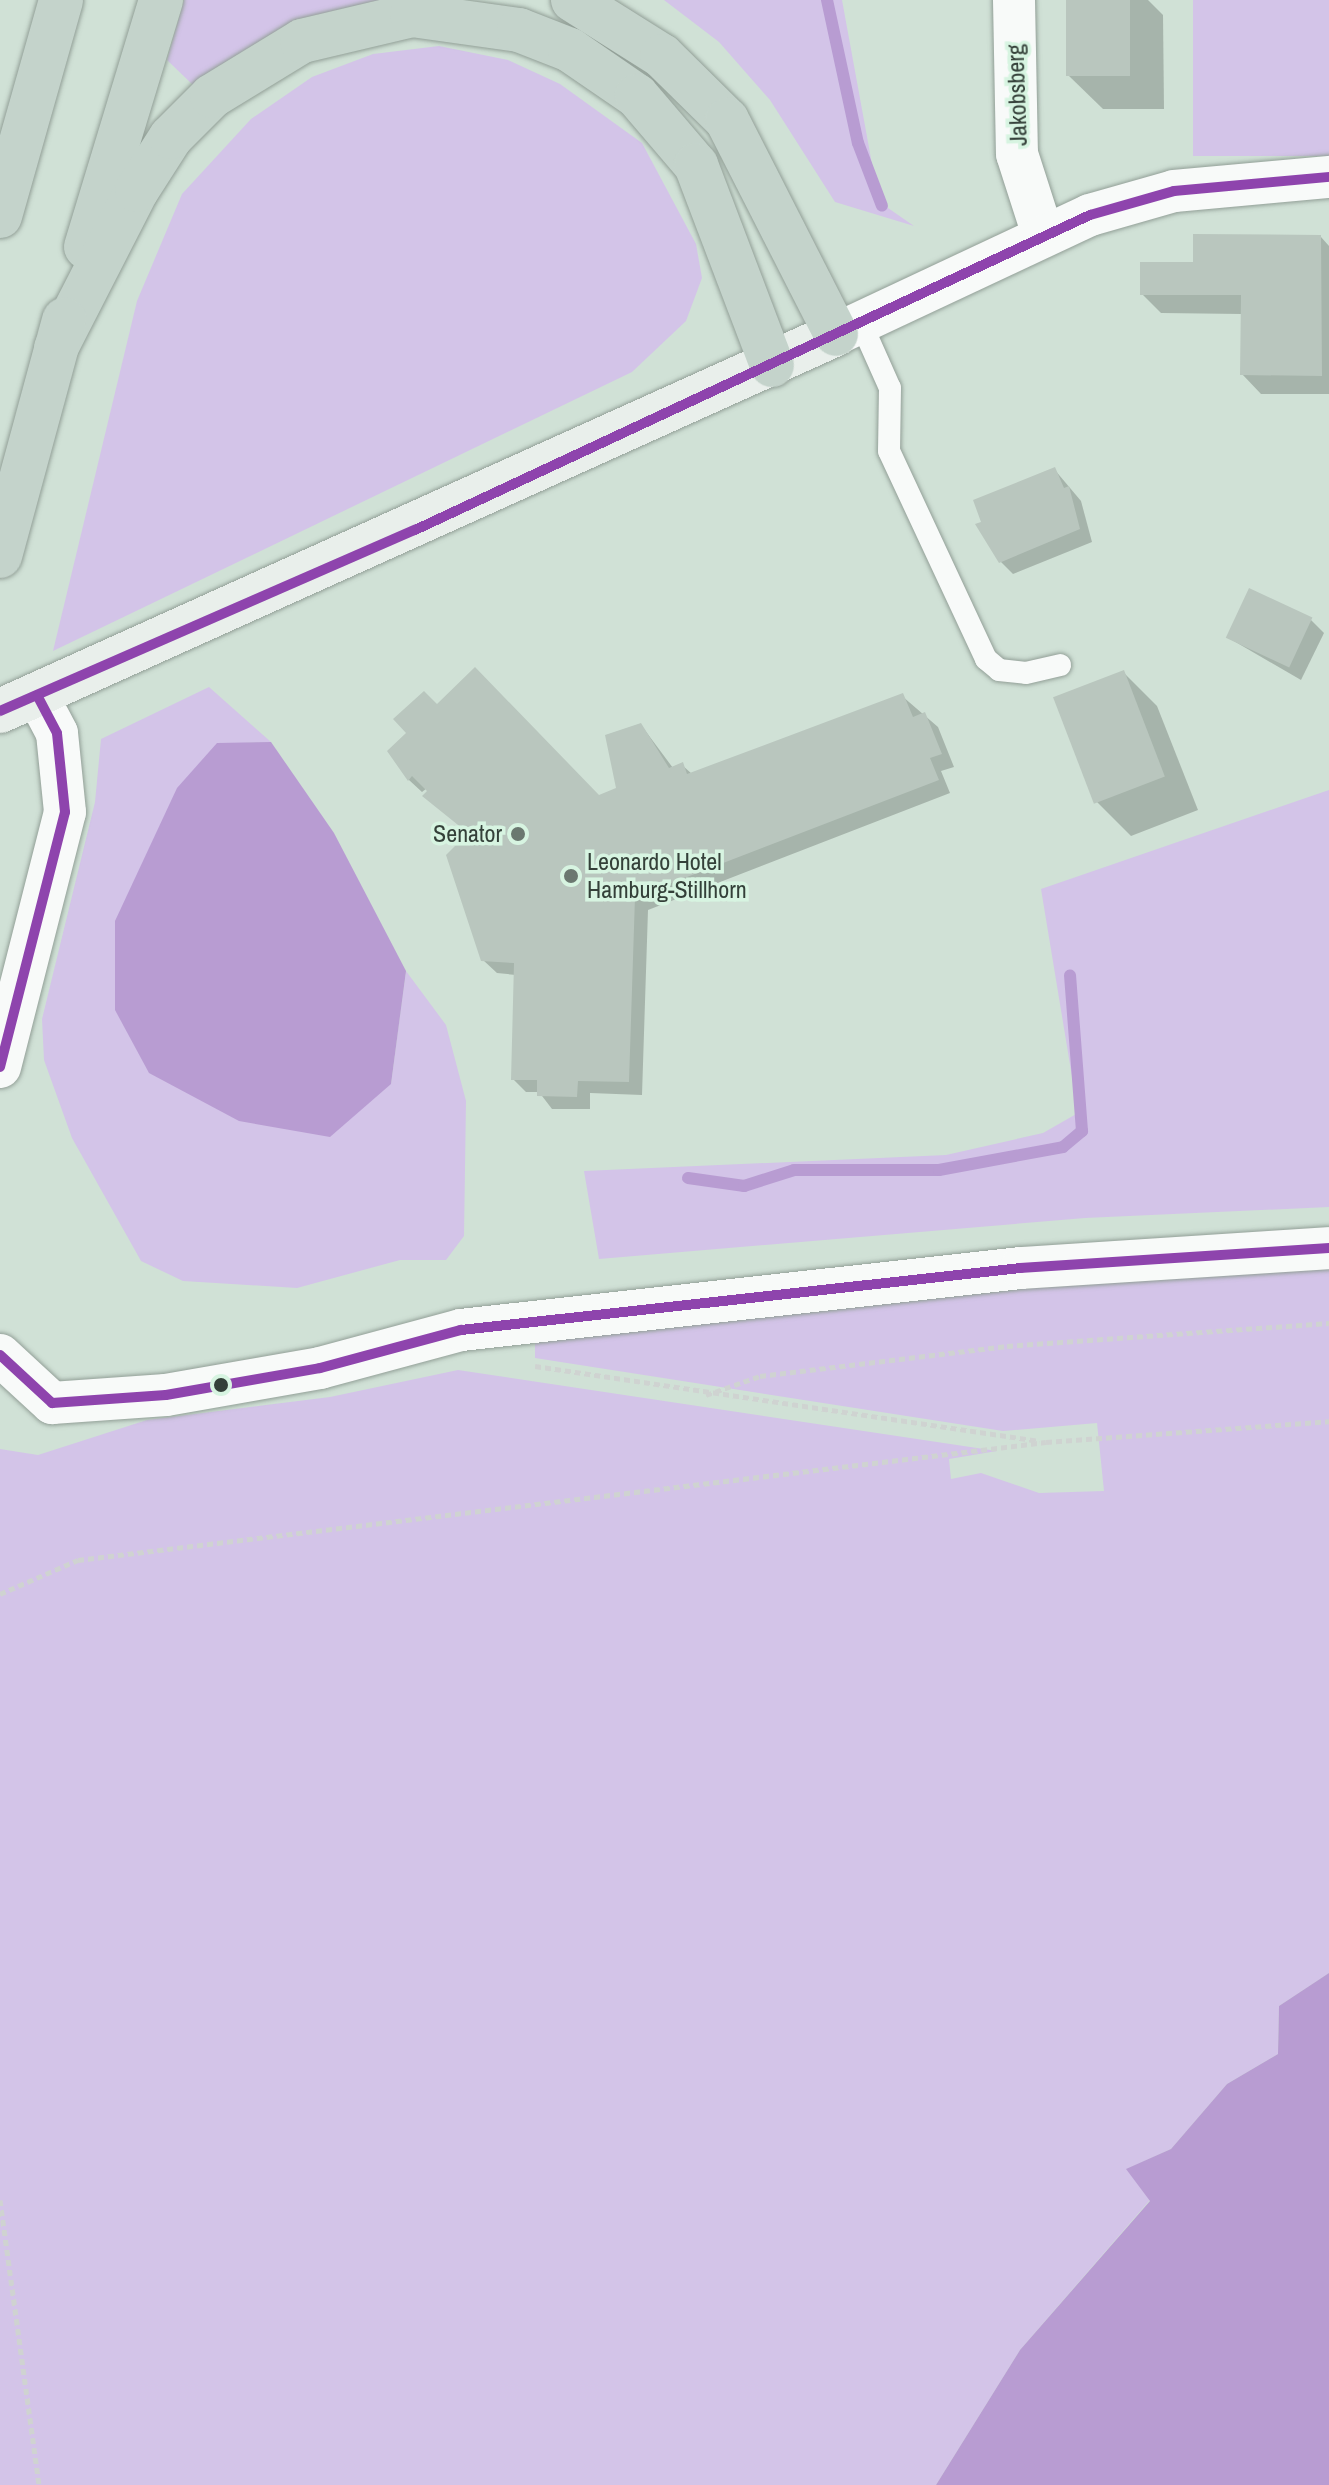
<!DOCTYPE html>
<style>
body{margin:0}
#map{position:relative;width:1329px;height:2485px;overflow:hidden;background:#d0e1d6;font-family:"Archivo Narrow",sans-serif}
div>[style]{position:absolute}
.green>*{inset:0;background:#d3c4e8;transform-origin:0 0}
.water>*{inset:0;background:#b89cd2}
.shadow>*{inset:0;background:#0003}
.stream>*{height:12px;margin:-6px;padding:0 6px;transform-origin:6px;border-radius:6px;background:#b89cd2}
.building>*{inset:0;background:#b9c6be;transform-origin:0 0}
.path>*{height:5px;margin-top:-2.5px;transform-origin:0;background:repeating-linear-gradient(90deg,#cfd3d1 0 6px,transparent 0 10px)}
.roads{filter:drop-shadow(0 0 2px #929f97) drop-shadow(0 0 2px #929f97)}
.lane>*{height:22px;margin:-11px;padding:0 11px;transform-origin:11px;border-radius:11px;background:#f8faf9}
.street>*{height:42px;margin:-21px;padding:0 21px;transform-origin:21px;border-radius:21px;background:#f8faf9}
.secondary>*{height:44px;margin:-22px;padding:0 22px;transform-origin:22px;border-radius:22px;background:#e9efeb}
.highway>*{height:44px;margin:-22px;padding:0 22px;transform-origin:22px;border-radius:22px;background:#c4d3cb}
.bus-1>*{height:10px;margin:-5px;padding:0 5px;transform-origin:5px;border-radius:5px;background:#8e44ad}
.dots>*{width:22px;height:22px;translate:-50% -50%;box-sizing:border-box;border:4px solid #d7f4e1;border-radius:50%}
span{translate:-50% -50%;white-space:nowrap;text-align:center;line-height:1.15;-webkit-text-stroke:7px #d7f4e1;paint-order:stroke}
.street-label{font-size:24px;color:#344039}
.poi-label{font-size:24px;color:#344039}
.right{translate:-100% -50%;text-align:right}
.left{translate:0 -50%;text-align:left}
</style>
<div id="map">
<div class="green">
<div style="clip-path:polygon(184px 0,412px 0,295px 20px,193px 85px,167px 60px)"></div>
<div style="clip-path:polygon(664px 0,842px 0,872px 164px,888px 208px,914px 226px,835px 202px,770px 100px,719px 42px)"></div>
<div style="left:1193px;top:0;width:136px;height:156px"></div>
<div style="clip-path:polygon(439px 46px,508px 60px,560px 84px,642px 143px,696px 244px,702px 278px,686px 321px,632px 372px,53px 651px,137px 301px,182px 194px,251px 119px,312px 77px,373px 54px)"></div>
<div style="clip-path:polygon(209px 687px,271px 742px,217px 744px,391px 1084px,406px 971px,446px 1025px,466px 1101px,464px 1236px,446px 1260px,400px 1260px,297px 1288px,183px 1281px,141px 1261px,72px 1138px,44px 1060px,42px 1019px,95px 802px,101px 739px)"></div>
<div style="clip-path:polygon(1329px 790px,1329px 1207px,1085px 1218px,599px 1259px,584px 1171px,946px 1155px,1043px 1133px,1078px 1113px,1041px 889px)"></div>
<div style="clip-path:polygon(1329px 1269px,1329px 1973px,1279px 2006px,1278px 2054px,1227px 2084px,1171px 2149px,1127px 2169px,1150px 2200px,1020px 2350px,936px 2485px,0 2485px,0 1449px,38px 1455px,147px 1420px,330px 1397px,458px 1370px,997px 1451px,949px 1459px,951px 1479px,981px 1473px,1039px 1493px,1104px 1491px,1097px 1423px,1003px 1431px,535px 1358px,535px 1342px,1079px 1283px)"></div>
</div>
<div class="water">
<div style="clip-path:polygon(271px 742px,334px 833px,406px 971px,391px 1084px,330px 1137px,239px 1121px,149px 1073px,115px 1010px,115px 921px,177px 788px,217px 743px)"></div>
<div style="clip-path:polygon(1329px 1973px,1329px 2485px,936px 2485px,1020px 2350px,1150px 2201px,1126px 2169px,1171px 2149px,1227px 2084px,1278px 2054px,1279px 2006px)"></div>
</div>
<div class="shadow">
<div style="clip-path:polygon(1068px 0,1148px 0,1163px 15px,1164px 109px,1103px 109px,1068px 75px)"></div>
<div style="clip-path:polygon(1321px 237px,1329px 246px,1329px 394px,1261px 394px,1242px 374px,1242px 314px,1161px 313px,1142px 294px,1195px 264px)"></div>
<div style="clip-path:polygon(1054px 469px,1081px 501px,1092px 542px,1013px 574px,1000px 561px)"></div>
<div style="clip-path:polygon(1311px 620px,1324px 633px,1301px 680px,1227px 637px)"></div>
<div style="clip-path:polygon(1123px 672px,1157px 706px,1198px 810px,1131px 836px,1097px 802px)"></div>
<div style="clip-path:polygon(902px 696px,938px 727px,954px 767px,941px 771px,950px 793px,648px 910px,642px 1095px,590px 1093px,590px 1109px,552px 1109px,539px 1092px,526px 1092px,513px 1079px,516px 975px,497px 973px,483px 960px,469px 834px,427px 788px,422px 792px,409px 780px,389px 751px,437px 706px,598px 797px,618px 790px,641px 725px,673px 768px,682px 765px,692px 774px)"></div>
</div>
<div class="stream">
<div style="left:827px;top:0;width:146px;rotate:77.8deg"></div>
<div style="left:858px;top:143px;width:67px;rotate:69.1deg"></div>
<div style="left:688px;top:1178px;width:57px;rotate:8.1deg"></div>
<div style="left:744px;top:1186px;width:52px;rotate:-17.7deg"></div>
<div style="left:794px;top:1170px;width:145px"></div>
<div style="left:939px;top:1170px;width:126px;rotate:-10.5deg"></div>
<div style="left:1063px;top:1147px;width:25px;rotate:-40deg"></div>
<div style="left:1082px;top:1131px;width:156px;rotate:-94.4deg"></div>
</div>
<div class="building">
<div style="left:1066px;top:0;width:64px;height:76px"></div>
<div style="clip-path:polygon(1193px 234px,1321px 235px,1322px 376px,1240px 375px,1241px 295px,1140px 295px,1140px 262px,1193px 262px)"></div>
<div style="clip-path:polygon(1055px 467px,1064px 488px,1069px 486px,1080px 529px,999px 563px,975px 524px,981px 522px,973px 500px)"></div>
<div style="left:1249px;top:588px;width:70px;height:55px;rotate:25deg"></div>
<div style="clip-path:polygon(475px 667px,599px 795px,616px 788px,605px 735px,641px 723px,669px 768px,683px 762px,687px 774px,903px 693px,913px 717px,925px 712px,942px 754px,930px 758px,939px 780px,635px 897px,629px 1082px,578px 1081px,577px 1097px,537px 1096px,537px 1080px,511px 1080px,514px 963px,481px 961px,446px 855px,468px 833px,422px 796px,427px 791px,412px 776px,408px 781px,387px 751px,406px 733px,393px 719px,424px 691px,437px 704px)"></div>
<div style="left:1124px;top:670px;width:114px;height:76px;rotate:69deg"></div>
</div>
<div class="path">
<div style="left:535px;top:1366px;width:510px;rotate:8.46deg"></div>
<div style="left:706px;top:1395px;width:57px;rotate:-19.4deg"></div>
<div style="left:760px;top:1376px;width:249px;rotate:-6.9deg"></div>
<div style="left:1007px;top:1346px;width:323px;rotate:-4.1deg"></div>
<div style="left:0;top:1594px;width:85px;rotate:-23.6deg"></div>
<div style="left:78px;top:1560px;width:975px;rotate:-6.95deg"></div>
<div style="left:1046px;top:1442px;width:284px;rotate:-4.2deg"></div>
<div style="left:0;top:2200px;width:288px;rotate:82.2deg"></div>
</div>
<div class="roads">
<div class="lane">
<div style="left:861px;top:323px;width:71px;rotate:66deg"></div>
<div style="left:890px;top:388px;width:63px;rotate:90.9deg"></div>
<div style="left:889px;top:451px;width:230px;rotate:65deg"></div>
<div style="left:986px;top:659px;width:17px;rotate:40deg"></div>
<div style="left:999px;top:670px;width:27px;rotate:6deg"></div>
<div style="left:1026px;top:673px;width:35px;rotate:-13deg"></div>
</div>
<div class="street">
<div style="left:1014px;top:0;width:154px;rotate:88.9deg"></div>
<div style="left:1017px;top:154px;width:85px;rotate:72.2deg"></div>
<div style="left:836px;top:334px;width:280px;rotate:-25.1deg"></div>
<div style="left:1090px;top:215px;width:87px;rotate:-15.9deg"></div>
<div style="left:1174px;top:191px;width:156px;rotate:-5.2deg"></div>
<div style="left:0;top:1067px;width:263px;rotate:-75.7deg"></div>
<div style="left:65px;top:812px;width:79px;rotate:-95.8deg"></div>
<div style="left:57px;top:733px;width:41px;rotate:-117.8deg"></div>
<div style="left:0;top:1355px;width:71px;rotate:42.7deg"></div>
<div style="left:52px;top:1403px;width:114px;rotate:-4deg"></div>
<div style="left:166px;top:1395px;width:156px;rotate:-9.9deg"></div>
<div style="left:320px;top:1368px;width:146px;rotate:-15.1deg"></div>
<div style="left:461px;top:1330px;width:563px;rotate:-6.32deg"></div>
<div style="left:1021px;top:1268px;width:309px;rotate:-3.7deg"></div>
</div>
<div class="secondary">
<div style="left:0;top:711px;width:917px;rotate:-24.27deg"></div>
</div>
<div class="highway">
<div style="left:573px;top:0;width:105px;rotate:32.2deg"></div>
<div style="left:662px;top:56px;width:91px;rotate:44.6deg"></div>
<div style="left:727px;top:120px;width:240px;rotate:63deg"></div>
<div style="left:0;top:216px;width:224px;rotate:-74.2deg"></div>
<div style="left:86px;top:247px;width:258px;rotate:-73.1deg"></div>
<div style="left:56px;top:348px;width:178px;rotate:-62.9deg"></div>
<div style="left:137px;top:190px;width:63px;rotate:-57.3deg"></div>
<div style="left:171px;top:137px;width:58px;rotate:-45deg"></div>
<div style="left:212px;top:96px;width:105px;rotate:-31.4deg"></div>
<div style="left:302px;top:41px;width:113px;rotate:-13.3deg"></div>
<div style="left:412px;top:15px;width:108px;rotate:8deg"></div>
<div style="left:519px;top:30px;width:55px;rotate:21.4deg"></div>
<div style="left:570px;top:50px;width:81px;rotate:34.5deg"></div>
<div style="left:637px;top:96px;width:91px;rotate:49.5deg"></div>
<div style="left:696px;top:165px;width:214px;rotate:69.2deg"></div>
<div style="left:0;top:556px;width:245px;rotate:-74.8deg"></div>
</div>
</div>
<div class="bus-1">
<div style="left:0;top:711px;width:453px;rotate:-23.6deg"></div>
<div style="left:415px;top:530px;width:745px;rotate:-25.02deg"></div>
<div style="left:1090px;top:215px;width:87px;rotate:-15.9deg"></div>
<div style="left:1174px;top:191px;width:156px;rotate:-5.2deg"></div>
<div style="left:0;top:1067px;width:263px;rotate:-75.7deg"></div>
<div style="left:65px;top:812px;width:79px;rotate:-95.8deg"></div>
<div style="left:57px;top:733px;width:41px;rotate:-117.8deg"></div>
<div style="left:0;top:1355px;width:71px;rotate:42.7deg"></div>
<div style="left:52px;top:1403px;width:114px;rotate:-4deg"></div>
<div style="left:166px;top:1395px;width:156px;rotate:-9.9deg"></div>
<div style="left:320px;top:1368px;width:146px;rotate:-15.1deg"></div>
<div style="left:461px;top:1330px;width:563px;rotate:-6.32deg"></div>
<div style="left:1021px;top:1268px;width:309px;rotate:-3.7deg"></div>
</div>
<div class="dots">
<div style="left:518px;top:834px;background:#6b7870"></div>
<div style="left:571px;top:876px;background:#6b7870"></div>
<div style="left:221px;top:1385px;background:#344039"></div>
</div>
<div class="street-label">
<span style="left:1017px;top:95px;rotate:-92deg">Jakobsberg</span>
</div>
<div class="poi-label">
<span class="right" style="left:502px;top:834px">Senator</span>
<span class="left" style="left:587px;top:876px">Leonardo Hotel<br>Hamburg-Stillhorn</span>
</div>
</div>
